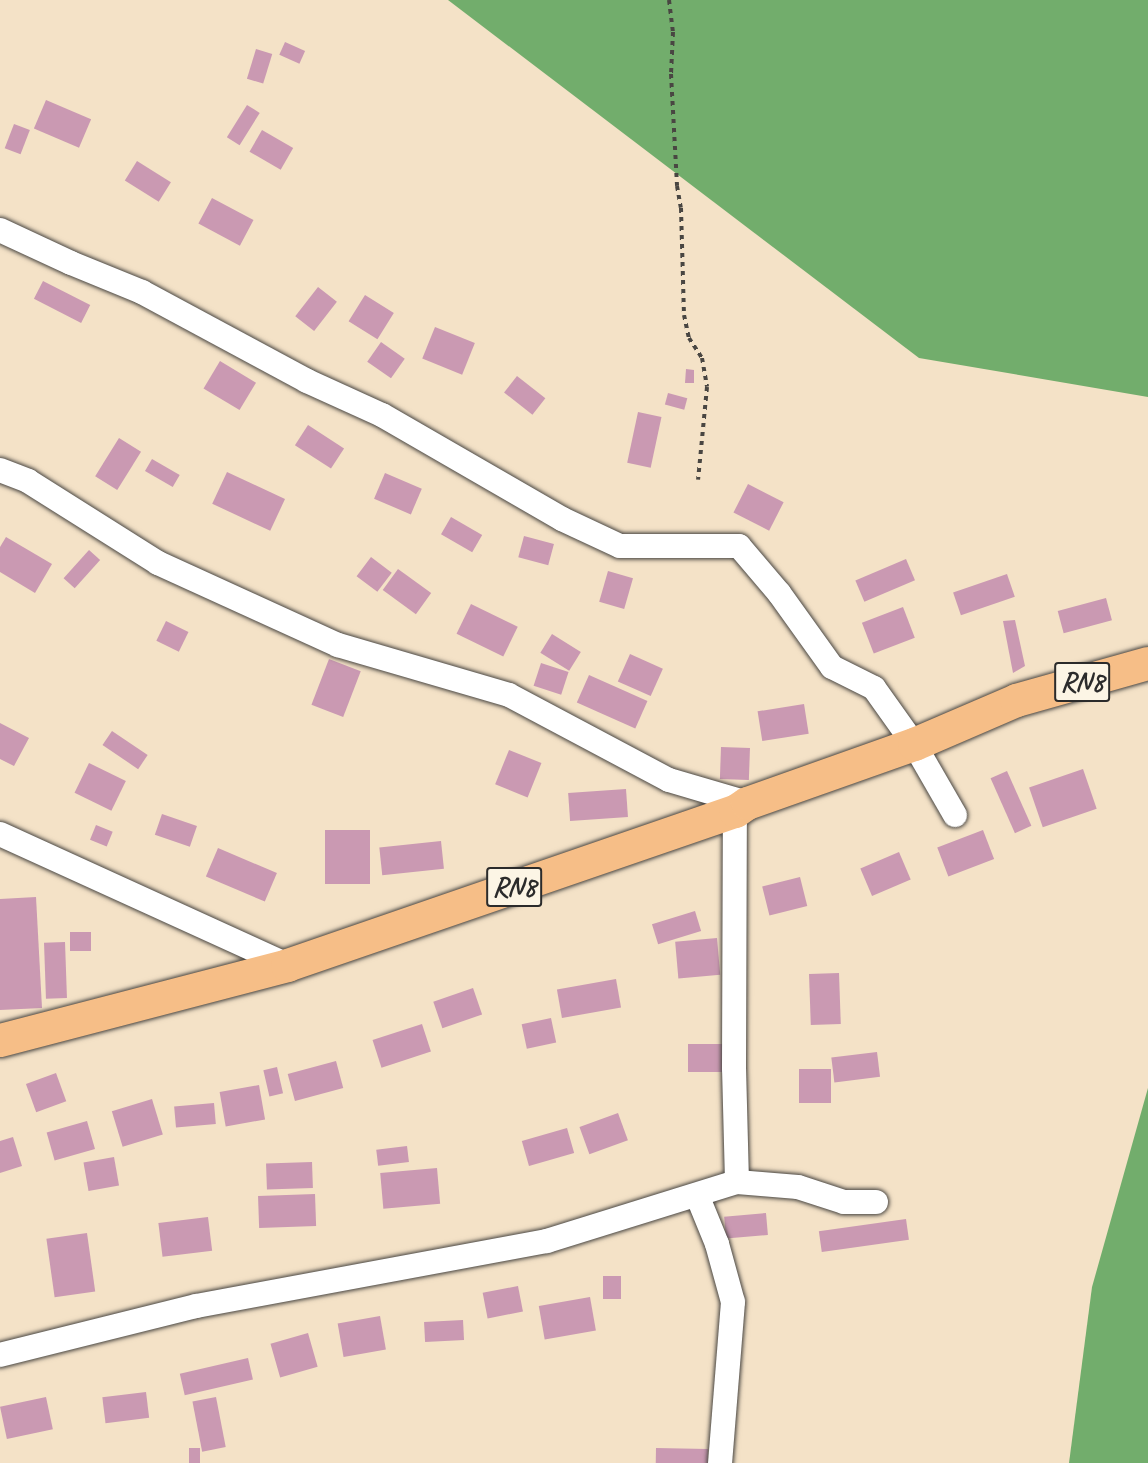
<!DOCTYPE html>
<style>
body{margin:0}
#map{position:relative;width:1148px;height:1463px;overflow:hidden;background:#f4e2c7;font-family:Caveat,sans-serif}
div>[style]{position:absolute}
.forest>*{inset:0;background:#72ad6c}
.building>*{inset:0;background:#ca99b2;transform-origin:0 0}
.path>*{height:4px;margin-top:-2px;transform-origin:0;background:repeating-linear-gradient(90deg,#494642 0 4.5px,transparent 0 9px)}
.roads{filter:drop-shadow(0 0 2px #494642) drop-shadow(0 0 2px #494642)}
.minor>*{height:24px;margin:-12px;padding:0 12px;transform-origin:12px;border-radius:12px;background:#fff}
.primary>*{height:33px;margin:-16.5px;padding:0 16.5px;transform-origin:16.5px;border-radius:16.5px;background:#f6be87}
span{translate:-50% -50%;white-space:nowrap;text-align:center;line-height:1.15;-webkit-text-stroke:5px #fcf5e5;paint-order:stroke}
.shield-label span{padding:2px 4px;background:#fcf5e5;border:2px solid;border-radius:4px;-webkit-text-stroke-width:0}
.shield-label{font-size:28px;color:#2b2b2b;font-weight:700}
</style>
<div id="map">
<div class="forest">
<div style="clip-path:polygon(448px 0,1148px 0,1148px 397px,919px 358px)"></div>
<div style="clip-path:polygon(1148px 1088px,1148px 1463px,1069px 1463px,1092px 1287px)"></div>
</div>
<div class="building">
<div style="left:285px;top:42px;width:22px;height:14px;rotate:24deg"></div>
<div style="left:256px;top:49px;width:17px;height:31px;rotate:17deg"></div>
<div style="left:46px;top:100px;width:49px;height:31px;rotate:23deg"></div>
<div style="left:247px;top:105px;width:15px;height:38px;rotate:32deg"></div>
<div style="left:14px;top:124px;width:17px;height:26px;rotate:21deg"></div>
<div style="left:262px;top:130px;width:36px;height:25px;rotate:30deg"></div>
<div style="left:137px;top:161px;width:40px;height:23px;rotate:32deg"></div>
<div style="left:212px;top:198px;width:47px;height:29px;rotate:28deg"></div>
<div style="left:43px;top:281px;width:53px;height:20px;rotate:27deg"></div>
<div style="left:318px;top:287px;width:24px;height:37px;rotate:38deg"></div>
<div style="left:365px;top:295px;width:34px;height:31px;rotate:32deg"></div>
<div style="left:435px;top:327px;width:43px;height:34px;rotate:22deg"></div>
<div style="left:381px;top:342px;width:29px;height:24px;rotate:35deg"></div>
<div style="left:220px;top:361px;width:42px;height:32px;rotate:31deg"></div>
<div style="clip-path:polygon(686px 369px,694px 370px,694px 383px,685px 383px)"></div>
<div style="left:517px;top:376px;width:36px;height:21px;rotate:38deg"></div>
<div style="left:668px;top:393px;width:20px;height:12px;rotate:15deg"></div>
<div style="left:638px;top:412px;width:24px;height:52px;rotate:12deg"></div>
<div style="left:308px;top:425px;width:43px;height:24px;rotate:33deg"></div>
<div style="left:119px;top:438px;width:26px;height:45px;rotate:32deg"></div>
<div style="left:152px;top:459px;width:32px;height:14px;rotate:30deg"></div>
<div style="left:227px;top:472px;width:64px;height:35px;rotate:25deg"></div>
<div style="left:385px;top:473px;width:40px;height:28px;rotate:23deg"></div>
<div style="left:748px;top:484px;width:40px;height:32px;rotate:27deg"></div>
<div style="left:451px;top:517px;width:36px;height:20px;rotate:30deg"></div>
<div style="left:524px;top:536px;width:31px;height:22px;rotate:15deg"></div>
<div style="clip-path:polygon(6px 537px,52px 564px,35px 593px,0 572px,0 547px)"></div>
<div style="left:89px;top:550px;width:15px;height:38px;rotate:42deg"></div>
<div style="left:371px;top:557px;width:26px;height:24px;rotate:37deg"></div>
<div style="left:906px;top:559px;width:23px;height:55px;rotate:67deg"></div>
<div style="left:398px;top:569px;width:41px;height:26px;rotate:36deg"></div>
<div style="left:608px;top:571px;width:26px;height:32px;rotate:16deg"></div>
<div style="left:1007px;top:574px;width:24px;height:57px;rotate:71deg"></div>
<div style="left:1106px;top:598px;width:23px;height:50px;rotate:75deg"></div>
<div style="left:471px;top:604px;width:52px;height:33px;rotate:26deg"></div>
<div style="left:903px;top:607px;width:33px;height:44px;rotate:69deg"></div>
<div style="clip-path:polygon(1015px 620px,1025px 666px,1013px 673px,1003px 621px)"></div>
<div style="left:166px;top:621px;width:25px;height:22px;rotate:26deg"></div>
<div style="left:552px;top:634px;width:34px;height:22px;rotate:32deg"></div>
<div style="left:630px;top:654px;width:36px;height:30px;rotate:24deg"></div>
<div style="left:329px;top:659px;width:34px;height:49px;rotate:21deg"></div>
<div style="left:541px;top:663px;width:29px;height:24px;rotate:18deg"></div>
<div style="left:589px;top:675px;width:64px;height:30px;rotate:24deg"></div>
<div style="left:804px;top:704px;width:30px;height:47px;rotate:81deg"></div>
<div style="clip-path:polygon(0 723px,29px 738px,14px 766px,0 759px)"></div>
<div style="left:112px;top:731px;width:43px;height:17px;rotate:34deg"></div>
<div style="left:721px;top:747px;width:29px;height:32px;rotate:2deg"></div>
<div style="left:509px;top:750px;width:35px;height:37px;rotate:22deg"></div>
<div style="left:89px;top:763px;width:41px;height:33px;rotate:26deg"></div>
<div style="left:1083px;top:769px;width:42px;height:57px;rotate:71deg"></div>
<div style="left:1007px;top:771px;width:60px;height:18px;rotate:66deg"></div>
<div style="left:626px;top:789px;width:28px;height:58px;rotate:86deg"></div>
<div style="left:162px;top:814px;width:37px;height:22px;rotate:19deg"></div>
<div style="left:96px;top:825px;width:18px;height:16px;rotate:22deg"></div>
<div style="left:325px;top:830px;width:45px;height:54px"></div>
<div style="left:983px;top:830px;width:31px;height:49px;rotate:69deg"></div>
<div style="left:441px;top:841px;width:28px;height:62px;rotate:84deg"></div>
<div style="left:218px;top:848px;width:64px;height:31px;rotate:23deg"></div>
<div style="left:899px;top:852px;width:30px;height:42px;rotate:67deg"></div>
<div style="left:800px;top:877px;width:30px;height:39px;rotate:76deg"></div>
<div style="clip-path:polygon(36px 897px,42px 1008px,0 1010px,0 899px)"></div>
<div style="left:695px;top:911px;width:21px;height:45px;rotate:73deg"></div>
<div style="left:70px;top:932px;width:21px;height:19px"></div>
<div style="left:717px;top:938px;width:37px;height:42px;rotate:85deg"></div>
<div style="left:65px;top:942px;width:56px;height:21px;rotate:88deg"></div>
<div style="left:839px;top:973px;width:51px;height:30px;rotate:88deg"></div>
<div style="left:616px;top:979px;width:29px;height:60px;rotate:80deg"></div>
<div style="left:473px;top:988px;width:28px;height:42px;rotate:71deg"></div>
<div style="left:551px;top:1018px;width:25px;height:30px;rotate:78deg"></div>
<div style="left:422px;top:1024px;width:29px;height:52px;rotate:72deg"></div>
<div style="left:688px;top:1044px;width:44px;height:28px"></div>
<div style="left:877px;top:1052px;width:25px;height:46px;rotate:83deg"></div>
<div style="left:336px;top:1061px;width:28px;height:50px;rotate:75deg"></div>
<div style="left:277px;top:1067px;width:27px;height:14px;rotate:77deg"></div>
<div style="left:831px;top:1069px;width:34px;height:32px;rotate:90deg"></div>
<div style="left:56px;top:1073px;width:30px;height:32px;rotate:70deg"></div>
<div style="left:259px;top:1085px;width:35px;height:40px;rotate:80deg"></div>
<div style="left:152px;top:1099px;width:37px;height:42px;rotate:73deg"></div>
<div style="left:214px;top:1103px;width:21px;height:40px;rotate:85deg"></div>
<div style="left:618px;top:1113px;width:29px;height:41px;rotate:70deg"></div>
<div style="left:87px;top:1121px;width:29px;height:42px;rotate:74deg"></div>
<div style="left:567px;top:1128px;width:26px;height:47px;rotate:74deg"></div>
<div style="clip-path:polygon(13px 1137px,22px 1166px,0 1173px,0 1141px)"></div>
<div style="left:407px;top:1146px;width:16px;height:31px;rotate:83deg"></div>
<div style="left:114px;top:1157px;width:29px;height:31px;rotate:80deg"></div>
<div style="left:312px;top:1162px;width:26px;height:46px;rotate:88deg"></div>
<div style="left:437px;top:1168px;width:36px;height:57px;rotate:85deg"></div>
<div style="left:315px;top:1194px;width:32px;height:57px;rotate:88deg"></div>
<div style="left:766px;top:1213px;width:22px;height:42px;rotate:85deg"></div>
<div style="left:208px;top:1217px;width:34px;height:50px;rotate:83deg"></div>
<div style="left:906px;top:1219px;width:21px;height:88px;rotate:82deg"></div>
<div style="left:87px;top:1233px;width:59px;height:41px;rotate:82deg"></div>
<div style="left:603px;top:1276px;width:18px;height:23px"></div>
<div style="left:518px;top:1286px;width:26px;height:36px;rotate:79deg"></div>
<div style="left:590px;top:1297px;width:34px;height:52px;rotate:80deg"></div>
<div style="left:380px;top:1316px;width:34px;height:43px;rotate:80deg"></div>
<div style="left:463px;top:1320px;width:20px;height:39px;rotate:87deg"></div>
<div style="left:308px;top:1333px;width:35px;height:39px;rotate:74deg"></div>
<div style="left:248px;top:1358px;width:22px;height:70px;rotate:77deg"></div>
<div style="left:146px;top:1392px;width:26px;height:44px;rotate:83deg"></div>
<div style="left:46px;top:1397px;width:33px;height:47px;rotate:78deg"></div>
<div style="left:216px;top:1397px;width:51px;height:24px;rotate:79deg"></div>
<div style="left:189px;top:1448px;width:11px;height:15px"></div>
<div style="left:656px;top:1448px;width:52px;height:15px;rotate:1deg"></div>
</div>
<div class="path">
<div style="left:669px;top:0;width:32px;rotate:83deg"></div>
<div style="left:673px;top:32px;width:42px;rotate:92.7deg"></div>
<div style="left:671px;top:74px;width:112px;rotate:86.9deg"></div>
<div style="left:677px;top:186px;width:22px;rotate:80deg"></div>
<div style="left:681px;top:208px;width:107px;rotate:88.4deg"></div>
<div style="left:684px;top:315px;width:24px;rotate:78deg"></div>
<div style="left:689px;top:338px;width:24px;rotate:57deg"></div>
<div style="left:702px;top:358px;width:29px;rotate:80deg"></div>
<div style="left:707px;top:387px;width:93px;rotate:95.5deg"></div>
</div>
<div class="roads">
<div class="minor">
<div style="left:0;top:230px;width:78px;rotate:24.9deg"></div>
<div style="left:71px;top:263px;width:77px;rotate:22.2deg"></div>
<div style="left:142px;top:292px;width:187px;rotate:28.3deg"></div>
<div style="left:307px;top:381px;width:82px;rotate:24.4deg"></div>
<div style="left:382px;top:415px;width:208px;rotate:30deg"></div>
<div style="left:562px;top:519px;width:64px;rotate:25deg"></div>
<div style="left:620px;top:546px;width:119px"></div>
<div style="left:739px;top:546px;width:62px;rotate:49.6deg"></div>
<div style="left:779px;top:593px;width:91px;rotate:54.4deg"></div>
<div style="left:832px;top:667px;width:47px;rotate:26.6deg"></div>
<div style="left:874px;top:688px;width:69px;rotate:54.5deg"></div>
<div style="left:914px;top:744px;width:82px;rotate:60deg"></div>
<div style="left:0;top:470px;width:30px;rotate:21deg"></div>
<div style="left:28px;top:481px;width:154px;rotate:32.2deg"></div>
<div style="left:158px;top:563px;width:198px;rotate:24.5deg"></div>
<div style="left:338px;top:645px;width:178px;rotate:16.3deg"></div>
<div style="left:509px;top:695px;width:181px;rotate:28deg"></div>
<div style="left:669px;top:780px;width:81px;rotate:16.4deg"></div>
<div style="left:0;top:834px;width:315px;rotate:24.5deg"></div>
<div style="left:737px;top:1182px;width:61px;rotate:4.7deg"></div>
<div style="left:798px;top:1187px;width:48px;rotate:18.1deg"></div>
<div style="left:844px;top:1202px;width:32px"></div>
<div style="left:697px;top:1195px;width:53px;rotate:67.8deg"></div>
<div style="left:717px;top:1244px;width:60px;rotate:74.6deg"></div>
<div style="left:733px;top:1302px;width:162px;rotate:94.6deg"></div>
<div style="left:0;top:1355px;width:202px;rotate:-14deg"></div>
<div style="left:196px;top:1306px;width:357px;rotate:-10.5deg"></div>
<div style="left:547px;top:1241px;width:199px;rotate:-17.3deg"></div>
<div style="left:737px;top:1182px;width:114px;rotate:-91.5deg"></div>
<div style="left:734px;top:1068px;width:257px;rotate:-89.8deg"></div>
</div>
<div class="primary">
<div style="left:0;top:1040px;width:297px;rotate:-14.6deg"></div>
<div style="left:287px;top:965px;width:474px;rotate:-19deg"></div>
<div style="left:735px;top:811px;width:14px;rotate:-34deg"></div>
<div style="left:747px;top:803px;width:177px;rotate:-19.5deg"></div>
<div style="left:914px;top:744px;width:111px;rotate:-23.3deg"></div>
<div style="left:1016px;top:700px;width:137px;rotate:-15.7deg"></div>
</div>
</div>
<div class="shield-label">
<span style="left:1082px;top:682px">RN8</span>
<span style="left:514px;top:887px">RN8</span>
</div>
</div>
